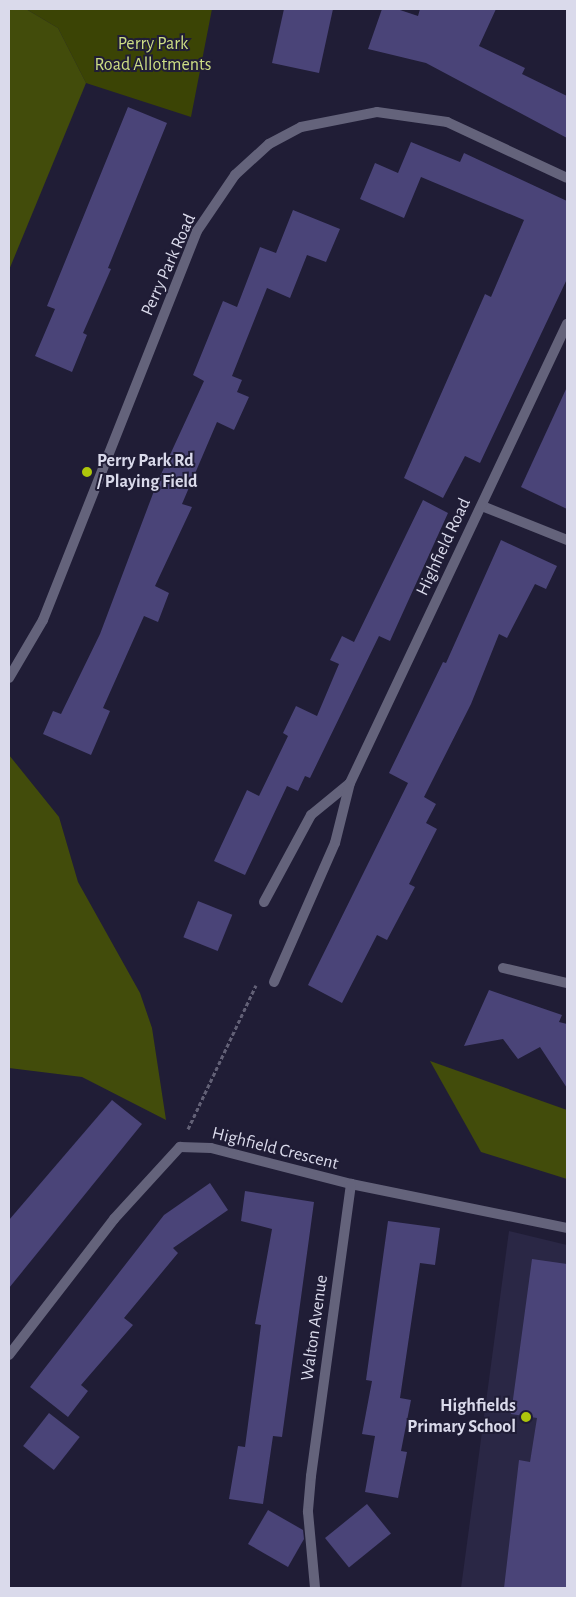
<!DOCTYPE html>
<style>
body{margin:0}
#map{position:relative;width:576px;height:1597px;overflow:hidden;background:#201d36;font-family:"Alegreya Sans",sans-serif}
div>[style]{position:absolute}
.built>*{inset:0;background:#2a2745}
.green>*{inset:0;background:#3b4405}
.forest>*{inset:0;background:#424c0b}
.building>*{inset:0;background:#4a4478;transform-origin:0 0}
.path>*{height:3px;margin-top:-1.5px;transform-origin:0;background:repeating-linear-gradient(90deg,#626076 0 4px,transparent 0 6.5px)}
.service>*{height:10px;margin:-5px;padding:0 5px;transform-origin:5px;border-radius:5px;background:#64637b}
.minor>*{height:10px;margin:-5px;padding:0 5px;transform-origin:5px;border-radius:5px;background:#64637b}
.tertiary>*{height:10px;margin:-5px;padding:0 5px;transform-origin:5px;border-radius:5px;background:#64637b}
.dots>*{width:14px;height:14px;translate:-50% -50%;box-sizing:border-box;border:2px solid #201d36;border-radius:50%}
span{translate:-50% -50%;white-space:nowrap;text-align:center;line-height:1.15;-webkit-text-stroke:4px #201d36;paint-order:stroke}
.park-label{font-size:18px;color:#ccdd84}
.street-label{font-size:18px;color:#dadaeb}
.poi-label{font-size:18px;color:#dadaeb;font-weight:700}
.left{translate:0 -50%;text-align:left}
.right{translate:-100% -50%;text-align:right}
.frame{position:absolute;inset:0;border:10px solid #dadaeb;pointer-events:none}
</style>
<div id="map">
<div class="built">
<div style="clip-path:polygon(509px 1231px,567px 1245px,567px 1588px,461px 1588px)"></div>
</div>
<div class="green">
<div style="clip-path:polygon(26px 9px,212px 9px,191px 117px,86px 83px,58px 28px)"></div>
</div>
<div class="forest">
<div style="clip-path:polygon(9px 9px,26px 9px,58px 28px,86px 83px,9px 270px)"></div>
<div style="clip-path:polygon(9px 755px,59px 817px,78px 882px,140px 993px,152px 1028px,166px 1120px,82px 1077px,9px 1068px)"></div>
<div style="clip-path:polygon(430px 1061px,567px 1110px,567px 1179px,481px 1152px)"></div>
</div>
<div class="building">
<div style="clip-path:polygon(284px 9px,333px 9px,319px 73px,272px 63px)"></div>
<div style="clip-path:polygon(382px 9px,397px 9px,418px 16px,420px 9px,496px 9px,479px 46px,525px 68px,522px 74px,567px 96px,567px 138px,426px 63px,368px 49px)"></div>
<div style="clip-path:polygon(128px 107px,167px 123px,108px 268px,111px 269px,83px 333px,87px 335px,72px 372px,35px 356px,55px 309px,47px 306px)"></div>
<div style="clip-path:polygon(411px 142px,460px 162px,464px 153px,567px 201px,567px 279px,480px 463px,465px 456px,443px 498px,404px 478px,485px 294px,491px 297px,524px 220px,421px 177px,404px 218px,360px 199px,375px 163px,398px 173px)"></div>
<div style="clip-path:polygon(293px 210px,340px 229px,326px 262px,307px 255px,290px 298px,267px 288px,232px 376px,242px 380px,237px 392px,249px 397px,234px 430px,217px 422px,182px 504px,192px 507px,155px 586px,169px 593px,158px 622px,144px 616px,103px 708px,110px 711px,91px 755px,43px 734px,53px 711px,61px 714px,100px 634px,157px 483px,204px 381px,193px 375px,223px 301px,237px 307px,260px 247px,276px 253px)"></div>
<div style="clip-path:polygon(567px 387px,567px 509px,521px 487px)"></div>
<div style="clip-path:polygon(423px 500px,448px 513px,390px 641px,379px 636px,310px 778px,305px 776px,298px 791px,287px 786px,245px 875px,214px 861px,247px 790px,259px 796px,288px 736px,283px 733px,296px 706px,317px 716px,339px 664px,330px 660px,342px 636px,354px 642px)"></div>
<div style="clip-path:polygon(501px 540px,557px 566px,546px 589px,535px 584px,507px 638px,499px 634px,471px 704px,424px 797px,436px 804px,426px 823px,437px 829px,409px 884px,415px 887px,387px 940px,377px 935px,342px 1003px,308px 985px,408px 783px,389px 773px,443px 662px,446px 663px)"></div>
<div style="left:198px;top:901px;width:37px;height:39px;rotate:22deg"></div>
<div style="clip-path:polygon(489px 990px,562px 1015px,559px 1022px,567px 1024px,567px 1088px,540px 1047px,518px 1059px,503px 1039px,464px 1046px)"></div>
<div style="clip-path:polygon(112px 1100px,142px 1124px,9px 1288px,9px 1220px)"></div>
<div style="clip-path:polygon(210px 1183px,228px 1210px,173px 1248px,178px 1253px,124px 1318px,133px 1325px,81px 1385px,88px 1391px,68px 1417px,30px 1387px,164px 1215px)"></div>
<div style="clip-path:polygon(245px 1191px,314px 1202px,282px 1437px,273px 1436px,263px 1504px,229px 1499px,238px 1446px,245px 1447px,261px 1325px,255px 1324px,272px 1229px,241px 1221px)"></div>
<div style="clip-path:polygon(388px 1221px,440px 1228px,435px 1265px,420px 1263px,400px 1398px,411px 1400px,401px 1451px,407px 1452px,398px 1498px,365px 1492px,375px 1436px,362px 1434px,372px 1381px,366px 1380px)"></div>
<div style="clip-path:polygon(532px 1259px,567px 1264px,567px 1588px,504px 1588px,519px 1460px,530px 1462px,537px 1418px,511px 1414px)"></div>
<div style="left:49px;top:1413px;width:39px;height:42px;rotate:38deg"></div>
<div style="left:367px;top:1504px;width:38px;height:54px;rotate:51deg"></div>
<div style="clip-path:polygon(268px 1510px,303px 1530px,304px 1539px,288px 1567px,248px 1544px)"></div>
</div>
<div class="path">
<div style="left:188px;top:1129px;width:159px;rotate:-64.7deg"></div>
</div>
<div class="service">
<div style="left:311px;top:1476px;width:36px;rotate:95deg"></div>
<div style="left:308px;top:1512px;width:76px;rotate:84.7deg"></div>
</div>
<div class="minor">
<div style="left:482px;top:506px;width:92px;rotate:21.8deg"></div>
<div style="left:264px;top:902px;width:99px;rotate:-61.6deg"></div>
<div style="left:311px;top:815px;width:50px;rotate:-39.4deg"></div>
<div style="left:503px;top:968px;width:66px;rotate:13.2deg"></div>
<div style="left:274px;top:982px;width:152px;rotate:-66.3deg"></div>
<div style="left:335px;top:843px;width:62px;rotate:-76deg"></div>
<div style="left:350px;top:783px;width:508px;rotate:-64.7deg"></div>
<div style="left:9px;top:1355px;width:172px;rotate:-52.3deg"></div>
<div style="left:114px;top:1219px;width:98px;rotate:-47.5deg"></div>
<div style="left:180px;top:1147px;width:31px;rotate:2deg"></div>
<div style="left:211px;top:1148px;width:145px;rotate:14.4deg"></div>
<div style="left:351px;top:1184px;width:220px;rotate:11.5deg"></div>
<div style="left:311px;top:1476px;width:295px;rotate:-82.2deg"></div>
</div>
<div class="tertiary">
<div style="left:9px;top:678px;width:67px;rotate:-59.6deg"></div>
<div style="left:43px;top:620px;width:418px;rotate:-68.4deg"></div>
<div style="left:197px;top:231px;width:68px;rotate:-55.8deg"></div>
<div style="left:235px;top:175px;width:46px;rotate:-42.4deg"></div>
<div style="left:269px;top:144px;width:36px;rotate:-28deg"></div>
<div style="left:301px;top:127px;width:77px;rotate:-11.2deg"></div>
<div style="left:377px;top:112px;width:71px;rotate:8.1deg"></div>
<div style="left:447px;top:122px;width:132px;rotate:25deg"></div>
</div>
<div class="dots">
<div style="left:87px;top:472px;background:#aec60b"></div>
<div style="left:526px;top:1417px;background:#aec60b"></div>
</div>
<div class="park-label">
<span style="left:153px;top:55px">Perry Park<br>Road Allotments</span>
</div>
<div class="street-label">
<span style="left:169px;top:265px;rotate:-66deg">Perry Park Road</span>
<span style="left:444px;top:547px;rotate:-65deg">Highfield Road</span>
<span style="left:275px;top:1149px;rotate:14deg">Highfield Crescent</span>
<span style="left:315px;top:1328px;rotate:-82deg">Walton Avenue</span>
</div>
<div class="poi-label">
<span class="left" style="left:97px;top:472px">Perry Park Rd<br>/ Playing Field</span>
<span class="right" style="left:516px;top:1417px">Highfields<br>Primary School</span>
</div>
<div class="frame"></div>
</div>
